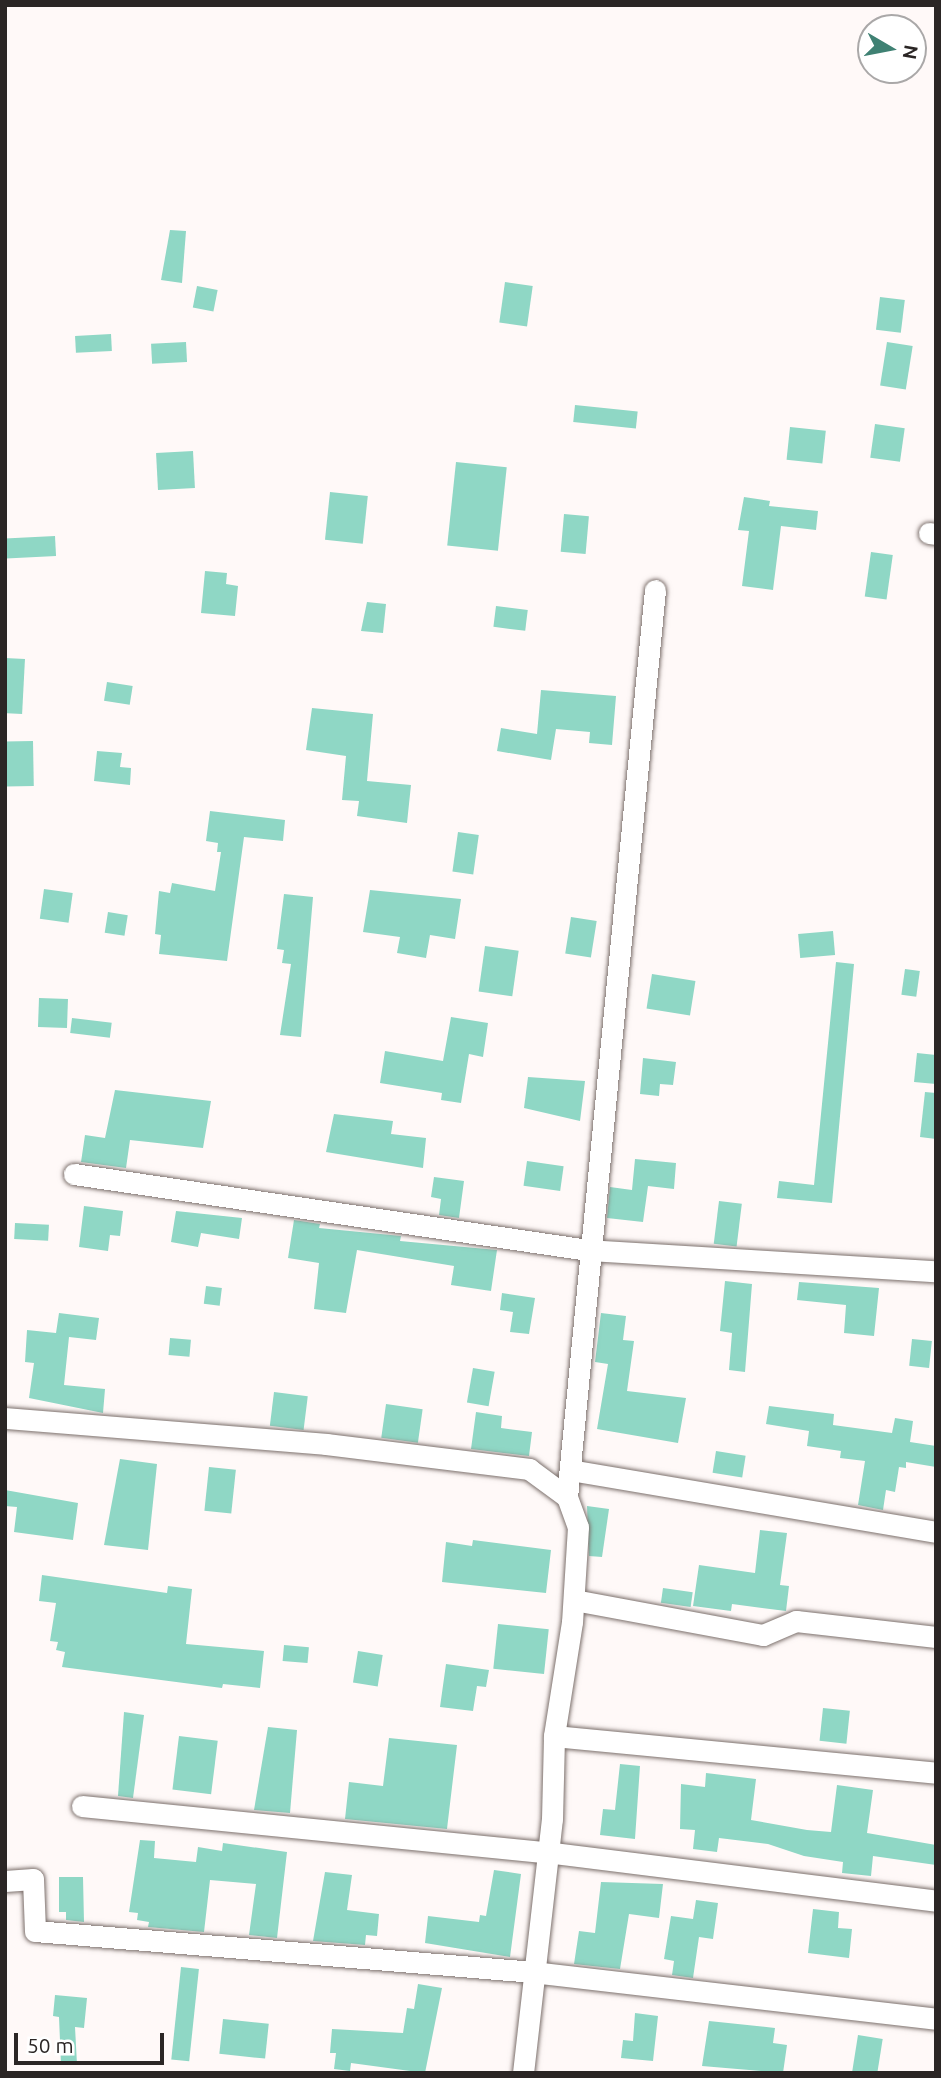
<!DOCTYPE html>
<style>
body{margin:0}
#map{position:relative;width:941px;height:2078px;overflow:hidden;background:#fff9f8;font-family:Ubuntu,sans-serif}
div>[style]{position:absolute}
.building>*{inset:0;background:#8fd7c5;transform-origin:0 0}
.roads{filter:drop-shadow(0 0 2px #7d716d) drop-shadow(0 0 2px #7d716d)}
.minor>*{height:21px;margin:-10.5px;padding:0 10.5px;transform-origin:10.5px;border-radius:10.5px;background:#fff}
span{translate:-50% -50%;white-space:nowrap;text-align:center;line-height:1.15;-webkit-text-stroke:5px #fff;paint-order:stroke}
.frame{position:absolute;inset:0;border:7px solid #2b2625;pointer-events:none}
.north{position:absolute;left:857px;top:14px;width:70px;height:70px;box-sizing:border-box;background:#fff;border:2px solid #aaa8a8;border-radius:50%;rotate:100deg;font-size:19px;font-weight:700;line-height:28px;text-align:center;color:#2b2625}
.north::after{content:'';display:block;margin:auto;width:24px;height:32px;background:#3f8173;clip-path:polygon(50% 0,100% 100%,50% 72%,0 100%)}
.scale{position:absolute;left:14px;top:2033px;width:150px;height:32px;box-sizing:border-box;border:4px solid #2b2625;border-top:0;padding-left:9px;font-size:21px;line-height:24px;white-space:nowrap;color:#2b2625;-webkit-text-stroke:5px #fff;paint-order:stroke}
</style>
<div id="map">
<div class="building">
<div style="clip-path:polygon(170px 230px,186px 231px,182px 283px,161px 280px)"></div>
<div style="left:505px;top:282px;width:28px;height:41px;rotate:8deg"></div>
<div style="left:197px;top:286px;width:21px;height:22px;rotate:11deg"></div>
<div style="left:880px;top:297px;width:25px;height:33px;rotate:7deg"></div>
<div style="left:111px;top:334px;width:17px;height:36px;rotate:87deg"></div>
<div style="left:186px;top:342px;width:20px;height:35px;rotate:87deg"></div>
<div style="left:887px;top:342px;width:26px;height:44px;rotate:9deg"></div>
<div style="left:575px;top:405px;width:63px;height:17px;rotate:6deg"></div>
<div style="left:875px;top:424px;width:30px;height:34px;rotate:8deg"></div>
<div style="left:790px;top:427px;width:36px;height:33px;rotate:6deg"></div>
<div style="left:193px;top:451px;width:37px;height:37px;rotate:87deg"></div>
<div style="left:456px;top:462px;width:51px;height:84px;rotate:6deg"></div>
<div style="left:330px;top:492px;width:38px;height:48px;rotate:6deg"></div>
<div style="clip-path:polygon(744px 497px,770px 501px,769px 506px,818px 511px,816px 530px,781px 526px,773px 590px,742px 586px,749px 531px,738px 530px)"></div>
<div style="left:564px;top:514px;width:25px;height:38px;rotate:5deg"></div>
<div style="left:55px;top:536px;width:20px;height:50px;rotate:87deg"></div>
<div style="left:871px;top:552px;width:22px;height:45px;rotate:8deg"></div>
<div style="clip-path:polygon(205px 571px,227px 573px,226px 584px,238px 586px,235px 616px,201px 613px)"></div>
<div style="clip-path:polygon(367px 602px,386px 604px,383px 633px,361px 631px)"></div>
<div style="left:496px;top:606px;width:32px;height:21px;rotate:7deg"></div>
<div style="left:5px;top:658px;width:20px;height:55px;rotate:3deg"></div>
<div style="left:107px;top:682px;width:26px;height:19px;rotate:9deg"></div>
<div style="clip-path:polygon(541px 690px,616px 696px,612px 745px,589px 743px,590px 732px,556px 729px,551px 760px,497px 751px,501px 728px,537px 734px)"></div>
<div style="clip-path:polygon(312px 708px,373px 714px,367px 781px,411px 785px,407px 823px,357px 816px,359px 801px,342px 800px,346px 756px,306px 750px)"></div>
<div style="left:33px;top:741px;width:45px;height:28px;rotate:89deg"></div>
<div style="clip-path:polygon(97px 751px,122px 753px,120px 767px,131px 768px,130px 785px,94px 781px)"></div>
<div style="clip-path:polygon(210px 811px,285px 820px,283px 841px,244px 837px,227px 961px,159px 954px,161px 935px,155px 934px,159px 891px,170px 893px,172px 883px,215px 891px,221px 852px,217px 852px,218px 843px,206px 841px)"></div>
<div style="left:458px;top:832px;width:21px;height:40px;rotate:8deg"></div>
<div style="left:44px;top:889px;width:29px;height:30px;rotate:8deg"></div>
<div style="clip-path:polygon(370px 890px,461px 899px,455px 939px,430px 935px,426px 958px,397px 953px,400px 937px,363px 932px)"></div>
<div style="clip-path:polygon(284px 894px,313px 897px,301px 1037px,280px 1035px,291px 964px,282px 963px,284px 950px,277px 949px)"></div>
<div style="left:108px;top:912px;width:20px;height:21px;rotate:9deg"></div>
<div style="left:571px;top:917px;width:26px;height:37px;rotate:9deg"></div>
<div style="left:833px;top:931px;width:24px;height:35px;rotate:85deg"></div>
<div style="left:485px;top:946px;width:34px;height:46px;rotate:8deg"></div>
<div style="clip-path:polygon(836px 962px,854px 964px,832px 1203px,777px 1198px,779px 1181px,814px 1185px)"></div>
<div style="left:905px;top:969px;width:15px;height:26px;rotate:8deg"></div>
<div style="left:652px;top:974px;width:44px;height:35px;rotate:9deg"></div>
<div style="left:39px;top:998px;width:29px;height:29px;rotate:2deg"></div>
<div style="clip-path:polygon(451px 1017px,488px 1023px,483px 1057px,469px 1054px,461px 1103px,441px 1100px,442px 1093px,380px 1083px,385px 1051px,443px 1061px)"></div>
<div style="left:72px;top:1018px;width:40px;height:15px;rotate:7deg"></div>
<div style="clip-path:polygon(917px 1053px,936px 1055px,936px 1084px,914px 1082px)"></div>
<div style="clip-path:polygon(643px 1058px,676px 1062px,673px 1085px,660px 1084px,659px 1096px,640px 1094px)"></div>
<div style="clip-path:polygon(528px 1077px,585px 1081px,580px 1121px,524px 1108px)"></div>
<div style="clip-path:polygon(115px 1090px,211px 1101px,203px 1148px,130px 1140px,126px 1168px,81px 1162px,85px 1135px,105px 1138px)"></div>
<div style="clip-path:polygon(925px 1092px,936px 1093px,936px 1139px,920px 1137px)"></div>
<div style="clip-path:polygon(334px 1114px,393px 1121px,391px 1134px,426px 1138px,423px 1168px,326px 1152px)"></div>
<div style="clip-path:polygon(635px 1159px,676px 1163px,674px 1189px,648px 1186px,643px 1222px,607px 1218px,610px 1187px,632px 1190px)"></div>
<div style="left:527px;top:1161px;width:37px;height:25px;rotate:8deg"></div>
<div style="clip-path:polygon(434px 1177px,464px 1181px,459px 1218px,439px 1215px,441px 1199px,431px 1197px)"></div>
<div style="left:719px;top:1201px;width:23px;height:43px;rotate:7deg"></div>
<div style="clip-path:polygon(84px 1206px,123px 1211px,120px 1236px,110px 1235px,108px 1251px,79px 1247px)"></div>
<div style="clip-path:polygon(176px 1211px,242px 1218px,239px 1239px,201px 1233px,198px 1247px,171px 1242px)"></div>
<div style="clip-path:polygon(294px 1220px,320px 1224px,319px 1228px,401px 1236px,400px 1241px,497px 1250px,491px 1291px,451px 1285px,454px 1266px,357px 1250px,346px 1313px,314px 1309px,319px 1263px,288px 1258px)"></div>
<div style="left:15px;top:1223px;width:34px;height:16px;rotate:3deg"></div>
<div style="clip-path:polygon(725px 1281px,752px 1284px,745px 1372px,729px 1370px,732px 1333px,720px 1331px)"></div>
<div style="clip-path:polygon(799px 1282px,879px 1288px,874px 1336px,844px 1333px,846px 1305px,797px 1300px)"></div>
<div style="left:206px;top:1286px;width:16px;height:18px;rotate:7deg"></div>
<div style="clip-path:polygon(502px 1293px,535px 1298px,529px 1334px,510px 1332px,513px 1312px,500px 1310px)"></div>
<div style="clip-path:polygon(59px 1313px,99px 1318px,96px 1340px,69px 1337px,64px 1385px,105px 1389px,103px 1413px,29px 1398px,34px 1363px,25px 1362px,27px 1330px,56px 1333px)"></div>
<div style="clip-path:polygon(601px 1313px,626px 1316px,623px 1340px,634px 1341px,627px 1391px,686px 1398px,678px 1443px,597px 1429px,608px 1364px,595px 1362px)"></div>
<div style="left:170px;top:1338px;width:21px;height:17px;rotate:5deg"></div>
<div style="left:912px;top:1339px;width:20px;height:27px;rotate:6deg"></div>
<div style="left:473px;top:1368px;width:22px;height:35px;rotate:10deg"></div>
<div style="left:274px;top:1392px;width:34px;height:34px;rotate:7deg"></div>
<div style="left:386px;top:1404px;width:37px;height:34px;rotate:8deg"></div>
<div style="clip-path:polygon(769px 1406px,834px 1414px,833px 1425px,892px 1433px,895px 1418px,913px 1421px,910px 1442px,936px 1446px,936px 1467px,906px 1462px,906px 1468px,899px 1467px,895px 1492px,886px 1490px,883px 1510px,858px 1505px,865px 1461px,840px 1458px,841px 1451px,807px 1446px,809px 1431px,766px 1424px)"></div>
<div style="clip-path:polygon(476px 1412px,502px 1416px,501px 1428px,532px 1432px,529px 1456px,471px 1449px)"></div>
<div style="left:716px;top:1451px;width:30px;height:22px;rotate:9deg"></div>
<div style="clip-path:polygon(120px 1459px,157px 1464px,148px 1550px,104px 1545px)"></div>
<div style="left:209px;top:1467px;width:27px;height:44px;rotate:6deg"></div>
<div style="clip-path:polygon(5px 1490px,78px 1503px,73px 1540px,14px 1532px,17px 1507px,5px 1506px)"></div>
<div style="clip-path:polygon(587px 1506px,609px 1509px,602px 1557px,589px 1556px)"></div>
<div style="clip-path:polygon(760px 1530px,787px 1533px,780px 1585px,789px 1586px,786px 1611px,732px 1604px,731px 1611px,693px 1606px,699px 1565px,755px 1573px)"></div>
<div style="clip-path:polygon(473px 1540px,551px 1550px,546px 1593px,442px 1582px,446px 1542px,472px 1546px)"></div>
<div style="clip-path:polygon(42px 1575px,167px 1593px,168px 1586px,192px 1589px,186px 1644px,264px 1651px,260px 1688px,223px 1684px,222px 1688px,62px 1667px,65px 1652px,56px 1650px,58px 1642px,50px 1641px,56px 1603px,39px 1601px)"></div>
<div style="left:663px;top:1588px;width:30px;height:15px;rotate:8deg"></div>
<div style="left:498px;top:1624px;width:51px;height:45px;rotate:6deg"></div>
<div style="left:284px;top:1645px;width:25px;height:16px;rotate:5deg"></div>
<div style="left:358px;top:1651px;width:25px;height:32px;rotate:9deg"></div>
<div style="clip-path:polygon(446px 1664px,489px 1670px,486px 1687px,477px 1686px,473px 1711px,440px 1707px)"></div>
<div style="left:823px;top:1708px;width:27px;height:33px;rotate:6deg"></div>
<div style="clip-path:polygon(124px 1712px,144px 1715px,133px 1798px,118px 1796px)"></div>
<div style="clip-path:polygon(268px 1727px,297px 1730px,290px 1813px,254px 1810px)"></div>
<div style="left:179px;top:1736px;width:39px;height:54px;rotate:7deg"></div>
<div style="clip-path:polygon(389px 1738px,457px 1745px,447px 1829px,345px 1819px,349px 1782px,383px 1786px)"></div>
<div style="clip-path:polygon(620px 1764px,640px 1766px,635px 1839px,600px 1835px,603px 1809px,615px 1810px)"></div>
<div style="clip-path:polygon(706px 1773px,756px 1779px,751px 1820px,807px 1830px,831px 1832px,837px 1785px,873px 1790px,867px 1833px,936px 1845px,936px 1865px,873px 1856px,871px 1876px,842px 1873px,843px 1862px,804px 1856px,768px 1844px,719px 1838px,717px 1852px,693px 1849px,695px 1830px,680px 1829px,681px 1784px,705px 1787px)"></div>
<div style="clip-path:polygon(140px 1840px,155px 1841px,154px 1858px,196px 1862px,198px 1847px,222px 1851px,223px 1843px,287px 1852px,277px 1938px,249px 1935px,256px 1884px,210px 1880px,204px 1932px,148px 1927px,149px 1922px,137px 1920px,138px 1913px,129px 1912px)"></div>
<div style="clip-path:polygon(494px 1870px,521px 1874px,510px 1957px,425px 1943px,428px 1916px,479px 1922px,480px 1915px,486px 1916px)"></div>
<div style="clip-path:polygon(325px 1872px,352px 1875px,347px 1910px,379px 1914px,377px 1936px,366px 1935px,365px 1945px,313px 1941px)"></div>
<div style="clip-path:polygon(59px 1877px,83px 1877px,84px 1922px,66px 1920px,66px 1912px,59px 1912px)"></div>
<div style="clip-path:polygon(601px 1882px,663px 1884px,659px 1918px,629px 1914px,620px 1969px,574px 1964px,579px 1931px,595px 1933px)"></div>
<div style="clip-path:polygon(696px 1900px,718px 1903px,713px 1939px,699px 1937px,693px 1978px,672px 1975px,674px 1961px,664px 1959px,671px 1916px,693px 1919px)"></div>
<div style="clip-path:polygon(813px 1909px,839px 1912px,838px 1928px,852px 1929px,849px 1958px,808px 1953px)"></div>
<div style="left:181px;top:1967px;width:18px;height:93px;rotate:6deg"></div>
<div style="clip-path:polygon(418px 1984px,442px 1988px,425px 2073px,351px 2063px,350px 2071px,334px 2069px,336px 2053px,330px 2053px,332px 2029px,403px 2033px,407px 2008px,414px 2009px)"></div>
<div style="clip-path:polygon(55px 1995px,87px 1998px,84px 2028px,75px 2027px,77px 2064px,61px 2065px,59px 2017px,53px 2016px)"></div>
<div style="clip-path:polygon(635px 2013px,658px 2016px,653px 2061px,621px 2058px,623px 2040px,633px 2041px)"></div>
<div style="left:223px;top:2019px;width:46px;height:35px;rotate:6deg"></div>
<div style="clip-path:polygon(709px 2021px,775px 2028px,773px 2043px,787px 2045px,783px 2073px,702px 2066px)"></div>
<div style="left:858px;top:2035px;width:25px;height:38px;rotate:9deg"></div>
</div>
<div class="roads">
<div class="minor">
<div style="left:929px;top:533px;width:7px;rotate:8deg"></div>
<div style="left:74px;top:1174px;width:520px;rotate:8.41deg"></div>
<div style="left:588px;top:1250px;width:349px;rotate:3.5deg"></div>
<div style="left:5px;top:1418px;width:322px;rotate:4.6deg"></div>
<div style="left:326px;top:1444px;width:205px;rotate:7deg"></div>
<div style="left:529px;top:1469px;width:47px;rotate:36.4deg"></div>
<div style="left:567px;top:1497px;width:32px;rotate:70deg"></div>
<div style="left:578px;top:1527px;width:95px;rotate:93.6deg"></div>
<div style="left:572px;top:1622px;width:115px;rotate:99deg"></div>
<div style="left:554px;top:1736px;width:384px;rotate:5.5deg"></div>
<div style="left:570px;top:1470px;width:371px;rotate:9.6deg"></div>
<div style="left:567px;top:1497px;width:911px;rotate:-84.46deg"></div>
<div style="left:574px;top:1600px;width:192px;rotate:10.5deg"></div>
<div style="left:763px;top:1635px;width:36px;rotate:-23deg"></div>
<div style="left:796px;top:1621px;width:141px;rotate:6.5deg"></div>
<div style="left:82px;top:1806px;width:465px;rotate:5.7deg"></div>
<div style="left:545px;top:1852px;width:394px;rotate:7.1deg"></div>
<div style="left:5px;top:1881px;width:28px;rotate:-4deg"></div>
<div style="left:33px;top:1879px;width:52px;rotate:87.8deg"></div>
<div style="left:35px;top:1931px;width:499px;rotate:4.7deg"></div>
<div style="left:532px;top:1972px;width:407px;rotate:6.6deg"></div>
<div style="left:523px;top:2073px;width:256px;rotate:-83.5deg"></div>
<div style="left:552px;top:1819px;width:83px;rotate:-88.6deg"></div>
</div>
</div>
<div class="frame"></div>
<div class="north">N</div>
<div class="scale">50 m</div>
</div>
